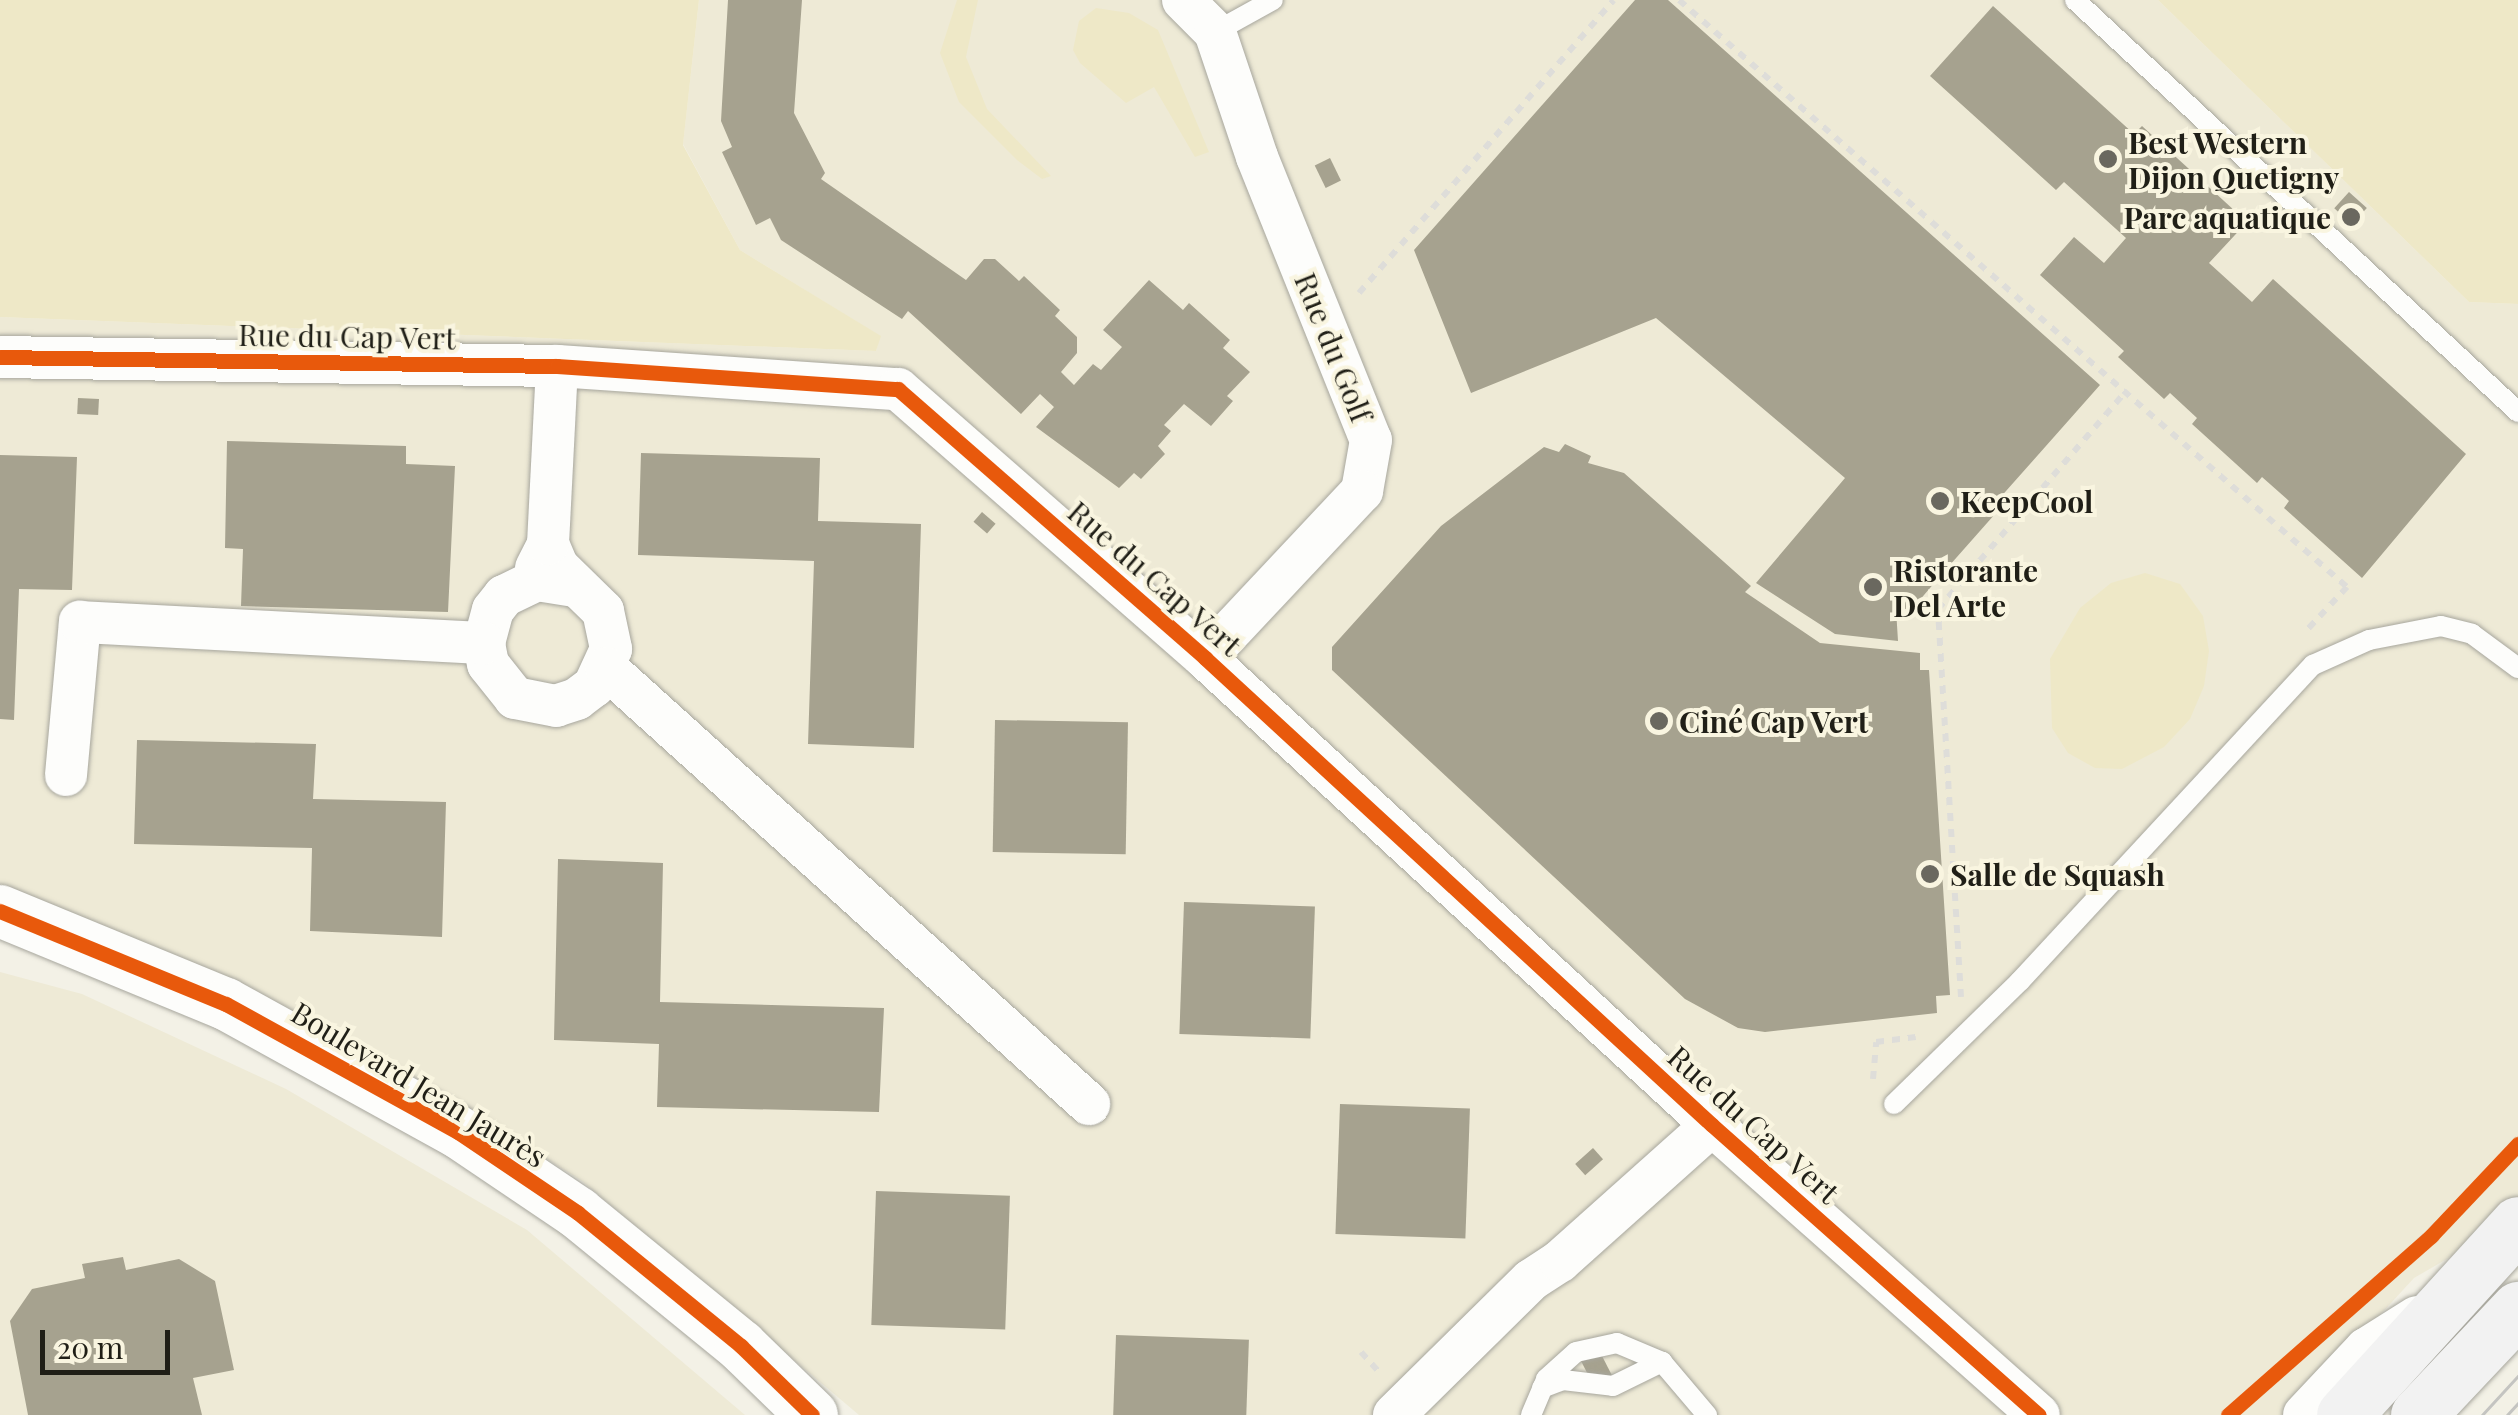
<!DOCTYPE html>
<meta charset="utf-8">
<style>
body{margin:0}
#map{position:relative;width:2518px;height:1415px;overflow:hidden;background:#f3f1e6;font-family:"Playfair Display",serif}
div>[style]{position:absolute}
.built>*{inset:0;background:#eeead6}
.green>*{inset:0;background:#eee8c7}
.building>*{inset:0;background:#a6a28f;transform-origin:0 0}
.path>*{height:6px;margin-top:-3px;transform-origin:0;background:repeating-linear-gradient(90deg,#deddd9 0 8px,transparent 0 16px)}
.roads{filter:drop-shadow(0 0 2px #a7a69d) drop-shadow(0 0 2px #a7a69d)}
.service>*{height:20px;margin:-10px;padding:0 10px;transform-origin:10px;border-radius:10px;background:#fdfdfb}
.minor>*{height:42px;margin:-21px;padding:0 21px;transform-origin:21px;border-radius:21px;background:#fdfdfb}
.tertiary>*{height:52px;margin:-26px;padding:0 26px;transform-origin:26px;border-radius:26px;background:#fdfdfb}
.secondary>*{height:55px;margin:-27.5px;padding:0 27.5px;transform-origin:27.5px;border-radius:27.5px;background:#f2f2f2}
.tram>*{height:2.5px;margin:-1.25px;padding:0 1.25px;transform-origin:1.25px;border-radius:1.25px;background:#c4c4c1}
.cycleway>*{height:15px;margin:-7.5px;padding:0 7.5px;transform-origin:7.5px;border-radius:7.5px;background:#e8590c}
.dots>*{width:28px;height:28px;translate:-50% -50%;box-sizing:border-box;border:5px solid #f9f5e0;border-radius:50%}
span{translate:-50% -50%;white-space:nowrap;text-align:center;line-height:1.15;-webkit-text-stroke:8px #f9f5e0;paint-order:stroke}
.poi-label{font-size:30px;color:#201f17;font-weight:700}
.left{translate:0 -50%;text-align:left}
.right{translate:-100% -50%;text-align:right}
.street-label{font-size:30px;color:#201f17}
.scale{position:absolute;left:40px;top:1330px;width:130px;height:45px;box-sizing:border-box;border:5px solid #201f17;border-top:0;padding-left:12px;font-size:30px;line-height:35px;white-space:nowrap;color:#201f17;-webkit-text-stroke:8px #f9f5e0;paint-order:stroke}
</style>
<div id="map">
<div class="built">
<div style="clip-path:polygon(699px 0,2158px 0,2469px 302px,2518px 304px,2518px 1199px,2478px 1241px,2414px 1278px,2288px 1415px,859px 1415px,582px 1181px,368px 1048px,194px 964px,0 890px,0 317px,876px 351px,880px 336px,740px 250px,683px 144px)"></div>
<div style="clip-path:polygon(0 972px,82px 994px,286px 1089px,527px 1230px,745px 1415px,0 1415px)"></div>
</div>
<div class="green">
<div style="clip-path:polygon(0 0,699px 0,683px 145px,740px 250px,881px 336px,876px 351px,0 317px)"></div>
<div style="clip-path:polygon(957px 0,978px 0,966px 57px,987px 109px,1051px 176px,1042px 179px,1017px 160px,959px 102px,940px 53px)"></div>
<div style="clip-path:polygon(2158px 0,2518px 0,2518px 304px,2469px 302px)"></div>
<div style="clip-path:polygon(1096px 8px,1129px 13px,1158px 30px,1209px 152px,1195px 157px,1154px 87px,1126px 103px,1080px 63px,1073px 50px,1079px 21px)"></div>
<div style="clip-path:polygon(2145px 573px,2180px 584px,2203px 616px,2209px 651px,2204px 686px,2190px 719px,2164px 747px,2122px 769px,2095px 768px,2068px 753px,2052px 728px,2050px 659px,2080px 608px,2111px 583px)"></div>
</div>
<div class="building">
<div style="clip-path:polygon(728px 0,802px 0,794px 113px,825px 173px,821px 179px,966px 280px,984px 259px,995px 259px,1019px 281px,1024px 276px,1060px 310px,1055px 316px,1077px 337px,1077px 353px,1061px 372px,1074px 385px,1093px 364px,1101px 370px,1122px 347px,1103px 330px,1149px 280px,1183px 310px,1189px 303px,1230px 340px,1223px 348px,1250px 372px,1227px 396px,1233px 401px,1211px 426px,1184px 404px,1164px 425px,1171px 431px,1158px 446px,1165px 454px,1141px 479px,1134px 473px,1119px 488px,1036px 427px,1054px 407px,1040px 394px,1021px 414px,908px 311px,902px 319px,781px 240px,770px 218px,756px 225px,722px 152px,732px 147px,721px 121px)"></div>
<div style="clip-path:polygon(1635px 0,1668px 0,2100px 385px,1990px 509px,1995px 514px,1949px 566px,1943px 561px,1930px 576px,1936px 581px,1912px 609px,1896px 609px,1898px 641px,1835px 634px,1756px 583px,1845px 478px,1656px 318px,1471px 393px,1414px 250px)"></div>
<div style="clip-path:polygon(1993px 6px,2134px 134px,2142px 126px,2247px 222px,2209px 263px,2252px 302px,2273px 279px,2466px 454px,2362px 578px,2284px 508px,2289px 501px,2262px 477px,2257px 483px,2192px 424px,2197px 418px,2170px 393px,2164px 399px,2118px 357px,2124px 351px,2040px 275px,2074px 237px,2104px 263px,2126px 238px,2064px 182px,2056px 190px,1930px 76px)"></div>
<div style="left:1330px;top:158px;width:25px;height:17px;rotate:64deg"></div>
<div style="left:2349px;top:192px;width:24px;height:22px;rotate:42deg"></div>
<div style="left:78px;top:398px;width:21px;height:16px;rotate:3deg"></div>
<div style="clip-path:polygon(227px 441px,406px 446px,406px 464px,455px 466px,448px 612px,241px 606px,243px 549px,225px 548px)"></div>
<div style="clip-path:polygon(1565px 444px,1591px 456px,1588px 463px,1624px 473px,1751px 586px,1745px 592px,1820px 643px,1920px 653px,1920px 670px,1929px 670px,1948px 964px,1950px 995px,1936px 996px,1937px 1013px,1765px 1032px,1738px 1028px,1685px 999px,1332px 670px,1332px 647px,1441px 526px,1544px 447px,1559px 452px)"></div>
<div style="clip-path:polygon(641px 453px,820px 458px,818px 521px,921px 524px,914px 748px,808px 744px,814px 561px,638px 555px)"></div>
<div style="clip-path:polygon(0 455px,77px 457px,72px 590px,19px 589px,14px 720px,0 719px)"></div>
<div style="left:982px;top:512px;width:18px;height:13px;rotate:41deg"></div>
<div style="left:995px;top:720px;width:133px;height:132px;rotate:1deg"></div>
<div style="clip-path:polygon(137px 740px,316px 744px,313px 799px,446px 802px,442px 937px,310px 931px,312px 848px,134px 844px)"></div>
<div style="clip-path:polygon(558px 859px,663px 863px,660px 1002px,884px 1008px,879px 1112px,657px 1107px,659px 1044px,554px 1040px)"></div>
<div style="left:1184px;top:902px;width:131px;height:132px;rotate:2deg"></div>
<div style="left:1340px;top:1104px;width:130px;height:130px;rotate:2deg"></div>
<div style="left:1593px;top:1148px;width:15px;height:24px;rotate:48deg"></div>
<div style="left:876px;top:1191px;width:134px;height:134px;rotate:2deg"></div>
<div style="clip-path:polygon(123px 1257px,126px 1270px,179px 1259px,215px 1281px,234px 1370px,193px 1378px,202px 1415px,28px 1415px,10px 1321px,32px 1289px,85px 1278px,82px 1264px)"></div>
<div style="left:1116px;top:1335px;width:133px;height:80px;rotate:2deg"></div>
<div style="left:1600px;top:1352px;width:27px;height:21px;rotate:63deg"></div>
</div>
<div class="path">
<div style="left:1679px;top:0;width:889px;rotate:41.31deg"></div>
<div style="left:2347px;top:587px;width:60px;rotate:133deg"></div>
<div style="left:1359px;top:293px;width:388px;rotate:-49deg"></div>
<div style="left:1961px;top:997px;width:389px;rotate:-93.4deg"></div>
<div style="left:1938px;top:609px;width:289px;rotate:-49.2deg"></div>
<div style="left:1873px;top:1079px;width:37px;rotate:-85deg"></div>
<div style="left:1876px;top:1042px;width:40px;rotate:-7.1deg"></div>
<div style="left:2362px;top:1297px;width:219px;rotate:-44.4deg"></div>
<div style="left:1361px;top:1352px;width:28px;rotate:48deg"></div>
<div style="left:2228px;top:1415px;width:81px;rotate:-41deg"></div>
</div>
<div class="roads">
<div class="service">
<div style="left:2075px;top:0;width:605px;rotate:42.92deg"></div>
<div style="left:1215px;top:32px;width:66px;rotate:-28.9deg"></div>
<div style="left:1894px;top:1104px;width:176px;rotate:-44.3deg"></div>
<div style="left:2020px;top:981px;width:431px;rotate:-47.2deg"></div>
<div style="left:2313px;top:665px;width:61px;rotate:-24.1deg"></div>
<div style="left:2369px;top:640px;width:73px;rotate:-11deg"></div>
<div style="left:2441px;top:626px;width:32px;rotate:14deg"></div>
<div style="left:2472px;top:634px;width:57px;rotate:36.5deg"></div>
<div style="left:1542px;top:1388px;width:22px;rotate:-21deg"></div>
<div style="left:1563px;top:1380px;width:50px;rotate:6.8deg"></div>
<div style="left:1613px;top:1386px;width:55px;rotate:-26.1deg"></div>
<div style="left:1531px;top:1415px;width:39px;rotate:-67deg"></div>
<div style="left:1546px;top:1379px;width:40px;rotate:-42deg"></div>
<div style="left:1576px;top:1352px;width:42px;rotate:-12.4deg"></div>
<div style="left:1617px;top:1343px;width:49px;rotate:22.9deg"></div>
<div style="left:1662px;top:1362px;width:70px;rotate:49.7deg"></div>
</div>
<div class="minor">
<div style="left:1183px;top:0;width:45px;rotate:45deg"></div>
<div style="left:1215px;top:32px;width:132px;rotate:71.4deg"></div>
<div style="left:1257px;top:157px;width:305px;rotate:68.1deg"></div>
<div style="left:1371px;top:440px;width:52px;rotate:100deg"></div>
<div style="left:1362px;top:491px;width:229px;rotate:133.2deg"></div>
<div style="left:0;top:357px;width:557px;rotate:0.93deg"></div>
<div style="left:557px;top:366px;width:342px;rotate:3.9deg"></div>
<div style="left:898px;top:389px;width:408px;rotate:41.2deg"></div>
<div style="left:1205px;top:658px;width:689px;rotate:42.65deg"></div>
<div style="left:1712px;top:1125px;width:437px;rotate:41.6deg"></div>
<div style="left:548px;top:544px;width:25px;rotate:67deg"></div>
<div style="left:558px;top:567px;width:63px;rotate:44.4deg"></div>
<div style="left:603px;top:611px;width:39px;rotate:78deg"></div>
<div style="left:611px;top:649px;width:41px;rotate:114.7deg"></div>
<div style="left:594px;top:686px;width:21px;rotate:143deg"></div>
<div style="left:577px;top:699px;width:22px;rotate:162deg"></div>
<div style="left:556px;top:706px;width:42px;rotate:-169deg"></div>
<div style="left:515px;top:698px;width:43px;rotate:-128.5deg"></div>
<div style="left:488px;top:664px;width:21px;rotate:-101deg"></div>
<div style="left:484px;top:643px;width:34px;rotate:-75deg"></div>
<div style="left:493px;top:610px;width:18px;rotate:-52deg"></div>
<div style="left:504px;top:596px;width:37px;rotate:-26deg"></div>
<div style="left:537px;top:580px;width:38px;rotate:9deg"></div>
<div style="left:536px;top:568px;width:27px;rotate:-63deg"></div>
<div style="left:548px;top:544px;width:178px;rotate:-87.1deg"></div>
<div style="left:606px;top:668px;width:651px;rotate:42.07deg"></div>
<div style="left:66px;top:775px;width:154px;rotate:-84.8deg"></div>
<div style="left:80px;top:622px;width:405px;rotate:3deg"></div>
<div style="left:1394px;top:1415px;width:192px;rotate:-44.6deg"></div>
<div style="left:1531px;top:1280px;width:35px;rotate:-33deg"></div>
<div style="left:1560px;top:1261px;width:204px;rotate:-41.8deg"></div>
<div style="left:2304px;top:1415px;width:91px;rotate:-46.8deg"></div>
<div style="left:2366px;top:1349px;width:60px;rotate:-32.1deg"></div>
</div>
<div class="tertiary">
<div style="left:0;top:911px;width:244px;rotate:22.4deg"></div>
<div style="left:226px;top:1004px;width:265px;rotate:28.9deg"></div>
<div style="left:458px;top:1132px;width:145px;rotate:34deg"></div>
<div style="left:578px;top:1213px;width:210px;rotate:39.2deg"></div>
<div style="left:741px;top:1346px;width:99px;rotate:44.2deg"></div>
</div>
<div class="secondary">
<div style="left:2344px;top:1415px;width:258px;rotate:-47.7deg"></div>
<div style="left:2418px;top:1415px;width:146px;rotate:-46.7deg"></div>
</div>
</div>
<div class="tram">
<div style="left:2482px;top:1415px;width:53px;rotate:-47.3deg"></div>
<div style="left:2507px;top:1415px;width:16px;rotate:-47deg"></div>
</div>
<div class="cycleway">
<div style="left:0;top:357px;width:557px;rotate:0.93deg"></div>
<div style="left:557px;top:366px;width:342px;rotate:3.9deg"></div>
<div style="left:898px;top:389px;width:408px;rotate:41.2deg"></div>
<div style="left:1205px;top:658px;width:689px;rotate:42.65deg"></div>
<div style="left:1712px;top:1125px;width:437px;rotate:41.6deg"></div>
<div style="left:0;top:911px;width:244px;rotate:22.4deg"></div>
<div style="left:226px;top:1004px;width:265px;rotate:28.9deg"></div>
<div style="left:458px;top:1132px;width:145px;rotate:34deg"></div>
<div style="left:578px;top:1213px;width:210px;rotate:39.2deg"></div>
<div style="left:741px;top:1346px;width:99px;rotate:44.2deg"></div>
<div style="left:2228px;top:1415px;width:271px;rotate:-41.4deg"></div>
<div style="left:2431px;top:1236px;width:127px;rotate:-46.6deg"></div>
</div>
<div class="dots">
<div style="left:2108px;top:159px;background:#6a685f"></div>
<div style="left:2351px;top:217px;background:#6a685f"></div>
<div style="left:1940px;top:501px;background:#6a685f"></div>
<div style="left:1873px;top:587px;background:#6a685f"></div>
<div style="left:1659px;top:721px;background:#6a685f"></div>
<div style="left:1930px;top:874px;background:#6a685f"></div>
</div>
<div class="poi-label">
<span class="left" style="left:2128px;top:159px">Best Western<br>Dijon Quetigny</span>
<span class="right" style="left:2331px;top:217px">Parc aquatique</span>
<span class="left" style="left:1960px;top:501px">KeepCool</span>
<span class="left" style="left:1893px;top:587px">Ristorante<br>Del Arte</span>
<span class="left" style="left:1679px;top:721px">Ciné Cap Vert</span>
<span class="left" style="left:1950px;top:874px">Salle de Squash</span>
</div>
<div class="street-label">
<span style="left:347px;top:336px;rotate:1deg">Rue du Cap Vert</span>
<span style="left:1334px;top:347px;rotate:68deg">Rue du Golf</span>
<span style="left:1155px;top:578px;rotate:41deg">Rue du Cap Vert</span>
<span style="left:419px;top:1084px;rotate:31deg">Boulevard Jean Jaurès</span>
<span style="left:1754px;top:1124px;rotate:42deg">Rue du Cap Vert</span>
</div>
<div class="scale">20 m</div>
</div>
